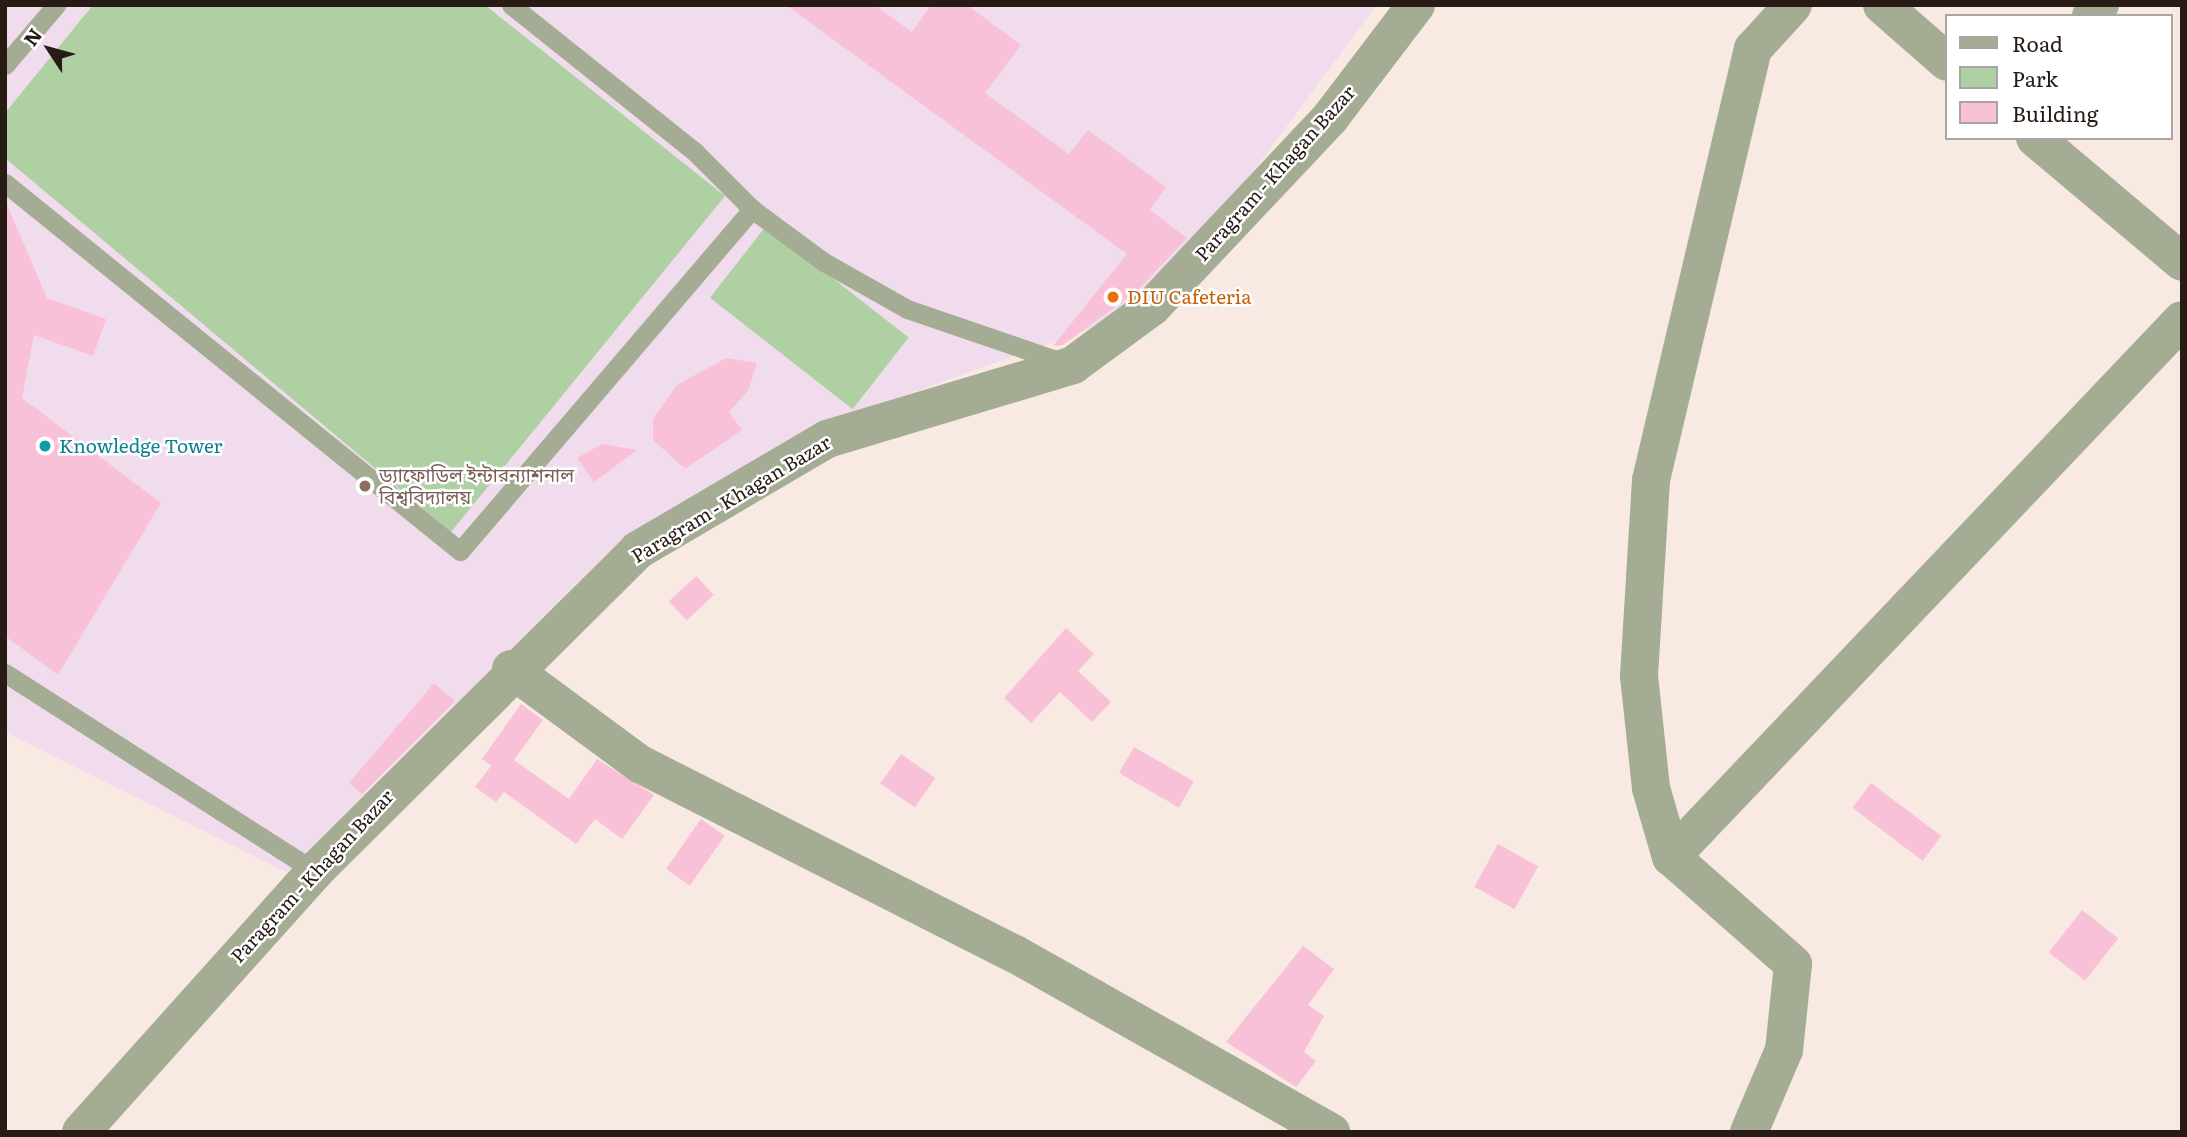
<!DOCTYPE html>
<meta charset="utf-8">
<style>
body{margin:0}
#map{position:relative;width:2187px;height:1137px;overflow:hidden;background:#f9e9e3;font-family:Literata,"Noto Sans Bengali",serif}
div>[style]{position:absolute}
.education>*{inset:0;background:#f0dcec}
.green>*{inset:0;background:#aed0a2;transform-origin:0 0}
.building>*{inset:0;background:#f9c1d8;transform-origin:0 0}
.service>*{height:19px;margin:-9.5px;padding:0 9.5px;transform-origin:9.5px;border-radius:9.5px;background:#a4ad93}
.minor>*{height:38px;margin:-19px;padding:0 19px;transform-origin:19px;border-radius:19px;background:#a4ad93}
.tertiary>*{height:38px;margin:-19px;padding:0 19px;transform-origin:19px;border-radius:19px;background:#a4ad93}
.dots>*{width:19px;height:19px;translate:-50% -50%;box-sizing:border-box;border:4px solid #fff;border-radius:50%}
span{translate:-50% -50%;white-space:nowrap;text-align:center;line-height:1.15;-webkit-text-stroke:5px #fff;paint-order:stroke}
.street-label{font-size:19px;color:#281a14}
.food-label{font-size:19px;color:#c56008}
.left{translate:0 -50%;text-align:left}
.culture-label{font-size:19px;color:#0d838f}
.education-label{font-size:19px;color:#785e54}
.frame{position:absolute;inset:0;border:7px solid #281a14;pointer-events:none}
.legend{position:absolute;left:1945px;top:14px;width:228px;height:126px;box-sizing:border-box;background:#fff;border:2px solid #a9a3a1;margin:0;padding:9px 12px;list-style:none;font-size:21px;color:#281a14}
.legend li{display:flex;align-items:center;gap:14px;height:35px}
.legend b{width:35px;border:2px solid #a9a3a1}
.north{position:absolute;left:14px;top:14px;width:70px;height:70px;-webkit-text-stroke:5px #fff;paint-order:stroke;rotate:306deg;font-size:19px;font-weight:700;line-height:28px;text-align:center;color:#281a14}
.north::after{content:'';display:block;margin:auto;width:24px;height:32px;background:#281a14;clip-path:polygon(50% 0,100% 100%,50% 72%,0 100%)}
</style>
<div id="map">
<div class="education">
<div style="clip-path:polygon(5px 5px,1377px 5px,1152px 307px,844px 417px,606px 554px,286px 872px,5px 732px)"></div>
</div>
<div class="green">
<div style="clip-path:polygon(93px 5px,485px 5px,725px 196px,451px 532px,5px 158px,5px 113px)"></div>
<div style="left:766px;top:226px;width:181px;height:91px;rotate:38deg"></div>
</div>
<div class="building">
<div style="clip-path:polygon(786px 5px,875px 5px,912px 32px,931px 5px,967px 5px,1021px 45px,985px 93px,1069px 154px,1088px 130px,1166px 187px,1150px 210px,1187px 238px,1137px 291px,1063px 345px,1053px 346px,1127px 254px)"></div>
<div style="clip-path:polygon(5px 200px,47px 298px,106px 319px,93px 356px,34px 335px,22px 398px,161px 503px,58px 675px,5px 636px)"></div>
<div style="clip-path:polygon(726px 358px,757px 363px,748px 391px,729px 412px,742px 430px,685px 469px,653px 440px,653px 419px,677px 385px)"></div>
<div style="clip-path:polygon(602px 444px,637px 450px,594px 482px,577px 458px)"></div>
<div style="left:696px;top:576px;width:26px;height:37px;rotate:47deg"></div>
<div style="clip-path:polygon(1066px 628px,1094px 654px,1078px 671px,1111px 702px,1092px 722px,1060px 692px,1031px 723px,1004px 698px)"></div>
<div style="clip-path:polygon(434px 683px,455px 701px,362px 794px,349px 783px)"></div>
<div style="clip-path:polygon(521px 704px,543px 720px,514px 760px,569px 799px,597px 759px,654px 795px,622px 839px,595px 819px,576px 844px,504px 792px,496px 802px,475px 787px,491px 766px,482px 759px)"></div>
<div style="left:1134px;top:747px;width:69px;height:30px;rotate:30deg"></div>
<div style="left:901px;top:754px;width:42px;height:36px;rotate:35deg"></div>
<div style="left:1871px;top:783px;width:88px;height:31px;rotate:37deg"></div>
<div style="left:701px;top:819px;width:29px;height:61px;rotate:35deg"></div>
<div style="left:1498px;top:844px;width:46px;height:49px;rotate:29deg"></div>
<div style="left:2082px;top:910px;width:46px;height:54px;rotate:38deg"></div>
<div style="clip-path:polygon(1303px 946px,1334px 969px,1308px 1005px,1324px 1016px,1304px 1052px,1316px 1061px,1296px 1087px,1226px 1042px)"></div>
</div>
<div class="service">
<div style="left:511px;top:5px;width:236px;rotate:38.6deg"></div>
<div style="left:695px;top:152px;width:81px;rotate:45deg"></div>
<div style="left:752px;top:209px;width:89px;rotate:36.4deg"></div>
<div style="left:824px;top:262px;width:95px;rotate:29.5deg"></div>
<div style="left:907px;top:309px;width:164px;rotate:18.9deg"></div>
<div style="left:5px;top:65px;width:79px;rotate:-49.6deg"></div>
<div style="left:5px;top:183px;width:585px;rotate:38.97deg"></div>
<div style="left:460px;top:551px;width:450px;rotate:-49.5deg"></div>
<div style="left:5px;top:673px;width:368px;rotate:32.6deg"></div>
</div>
<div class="minor">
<div style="left:1882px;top:5px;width:86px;rotate:41.2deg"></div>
<div style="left:2091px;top:16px;width:14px;rotate:-51deg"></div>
<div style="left:2035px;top:138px;width:192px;rotate:40.1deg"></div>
<div style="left:511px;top:669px;width:160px;rotate:36.4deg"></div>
<div style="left:640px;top:764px;width:420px;rotate:26.9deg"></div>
<div style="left:1015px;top:954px;width:363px;rotate:29.4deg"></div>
<div style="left:1671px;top:857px;width:72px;rotate:-106.2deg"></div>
<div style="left:1651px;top:788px;width:113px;rotate:-96.1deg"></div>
<div style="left:1639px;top:676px;width:196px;rotate:-86.5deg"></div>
<div style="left:1651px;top:480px;width:443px;rotate:-76.7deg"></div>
<div style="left:1753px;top:49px;width:59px;rotate:-47.7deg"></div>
<div style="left:1749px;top:1132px;width:89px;rotate:-66.9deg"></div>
<div style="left:1784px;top:1050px;width:86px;rotate:-84deg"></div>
<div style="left:1793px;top:964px;width:162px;rotate:-138.7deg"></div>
<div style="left:1671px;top:857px;width:741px;rotate:-46.42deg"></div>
</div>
<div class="tertiary">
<div style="left:81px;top:1132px;width:351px;rotate:-48.1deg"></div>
<div style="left:315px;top:871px;width:455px;rotate:-44.8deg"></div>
<div style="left:638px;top:550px;width:219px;rotate:-30.4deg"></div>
<div style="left:827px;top:439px;width:257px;rotate:-16.7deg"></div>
<div style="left:1073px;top:365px;width:98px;rotate:-36.3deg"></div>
<div style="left:1152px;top:307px;width:260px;rotate:-46.7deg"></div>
<div style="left:1330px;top:118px;width:142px;rotate:-52.7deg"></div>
</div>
<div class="dots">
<div style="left:1113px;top:297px;background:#e8710a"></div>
<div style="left:45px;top:446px;background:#0f9aa8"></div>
<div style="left:365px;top:486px;background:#8d6e63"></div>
</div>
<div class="street-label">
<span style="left:1275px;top:173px;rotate:-48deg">Paragram - Khagan Bazar</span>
<span style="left:731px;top:499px;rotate:-31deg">Paragram - Khagan Bazar</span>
<span style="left:312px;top:876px;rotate:-47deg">Paragram - Khagan Bazar</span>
</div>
<div class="food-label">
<span class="left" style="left:1127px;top:297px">DIU Cafeteria</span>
</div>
<div class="culture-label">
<span class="left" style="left:59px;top:446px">Knowledge Tower</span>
</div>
<div class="education-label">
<span class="left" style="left:379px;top:486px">ড্যাফোডিল ইন্টারন্যাশনাল<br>বিশ্ববিদ্যালয়</span>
</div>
<div class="frame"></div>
<ul class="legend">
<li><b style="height:9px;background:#a4ad93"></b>Road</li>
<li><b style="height:19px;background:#aed0a2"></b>Park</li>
<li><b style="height:19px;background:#f9c1d8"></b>Building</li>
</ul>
<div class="north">N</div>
</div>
